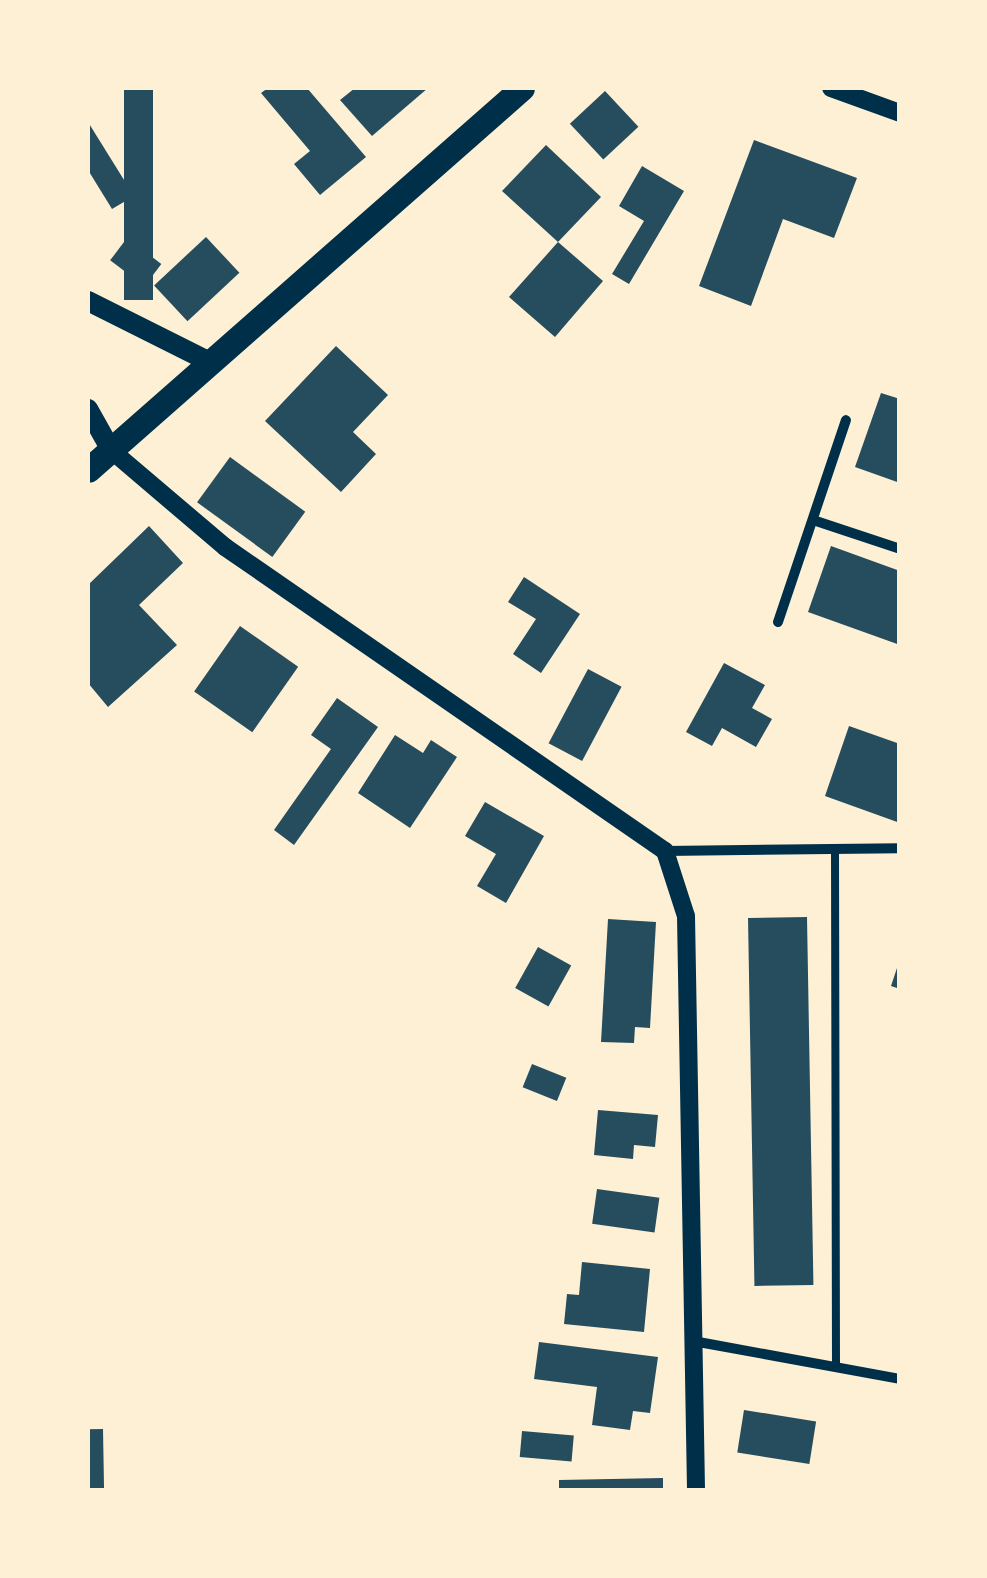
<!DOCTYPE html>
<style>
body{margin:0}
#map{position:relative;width:987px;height:1578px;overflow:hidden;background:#fdf0d5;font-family:Overpass,sans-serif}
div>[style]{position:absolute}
.building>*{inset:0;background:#264d5e;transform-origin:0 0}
.service>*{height:8px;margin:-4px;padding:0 4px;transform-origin:4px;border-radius:4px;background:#003049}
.minor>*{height:10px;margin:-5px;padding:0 5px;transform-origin:5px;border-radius:5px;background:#003049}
.tertiary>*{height:18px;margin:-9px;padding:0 9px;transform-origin:9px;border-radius:9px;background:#003049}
.secondary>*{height:20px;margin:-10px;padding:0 10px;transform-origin:10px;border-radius:10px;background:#003049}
.primary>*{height:25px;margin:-12.5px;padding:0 12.5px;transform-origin:12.5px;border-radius:12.5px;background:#003049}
span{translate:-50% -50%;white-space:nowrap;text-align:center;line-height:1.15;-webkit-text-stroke:8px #fdf0d5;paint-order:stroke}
.frame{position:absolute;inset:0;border:90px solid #fdf0d5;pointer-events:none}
</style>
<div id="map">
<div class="building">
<div style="left:124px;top:88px;width:29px;height:212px"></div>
<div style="clip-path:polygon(268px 88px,307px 88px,366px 157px,320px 195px,294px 164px,310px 151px,261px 93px)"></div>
<div style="clip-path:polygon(355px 88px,428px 88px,372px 136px,340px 100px)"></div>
<div style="left:605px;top:91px;width:49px;height:48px;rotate:47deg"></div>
<div style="clip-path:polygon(88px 122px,134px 196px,112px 209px,88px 170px)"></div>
<div style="clip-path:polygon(754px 140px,857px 178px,834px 238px,783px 219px,751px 306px,699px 286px)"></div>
<div style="clip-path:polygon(546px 145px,601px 197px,558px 242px,603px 281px,555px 337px,509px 297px,558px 242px,502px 191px)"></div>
<div style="clip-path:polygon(642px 166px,684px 191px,629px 284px,612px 274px,644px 221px,619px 206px)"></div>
<div style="left:206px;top:237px;width:49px;height:71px;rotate:47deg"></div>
<div style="left:127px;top:238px;width:43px;height:28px;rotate:37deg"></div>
<div style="clip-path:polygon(336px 346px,388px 395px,353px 432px,376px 454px,341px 492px,265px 421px)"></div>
<div style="clip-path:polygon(881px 393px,900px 399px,900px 483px,855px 467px)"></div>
<div style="left:230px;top:457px;width:93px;height:56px;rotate:36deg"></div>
<div style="clip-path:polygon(149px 526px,183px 563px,139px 605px,177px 645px,108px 707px,88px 683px,88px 585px)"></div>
<div style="clip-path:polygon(831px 546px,900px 571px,900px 645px,808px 612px)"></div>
<div style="clip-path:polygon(524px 577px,580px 614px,541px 673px,513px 654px,536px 619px,508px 602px)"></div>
<div style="left:240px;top:626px;width:71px;height:80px;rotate:35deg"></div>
<div style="clip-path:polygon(724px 663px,765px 685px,752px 708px,772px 719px,756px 747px,722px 728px,712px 746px,686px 732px)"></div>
<div style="left:588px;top:669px;width:38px;height:84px;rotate:28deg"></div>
<div style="clip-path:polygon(337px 698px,378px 727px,294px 845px,274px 830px,331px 749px,311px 735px)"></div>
<div style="clip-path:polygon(849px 726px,900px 744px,900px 823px,825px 796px)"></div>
<div style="clip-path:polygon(395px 735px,423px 753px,431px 740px,457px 757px,410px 828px,358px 793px)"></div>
<div style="clip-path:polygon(485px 802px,544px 836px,506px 903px,477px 886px,496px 854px,465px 836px)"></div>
<div style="left:807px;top:917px;width:368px;height:59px;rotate:89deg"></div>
<div style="clip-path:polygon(608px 919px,656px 922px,650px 1028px,635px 1027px,634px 1043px,601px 1042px)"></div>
<div style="left:538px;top:947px;width:38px;height:47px;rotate:29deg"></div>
<div style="clip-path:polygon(899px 962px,900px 962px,900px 989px,891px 986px)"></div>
<div style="left:532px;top:1064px;width:37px;height:25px;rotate:22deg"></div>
<div style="clip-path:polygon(598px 1110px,658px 1115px,655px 1147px,634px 1145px,633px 1159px,594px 1155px)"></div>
<div style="left:597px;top:1189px;width:63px;height:35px;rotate:8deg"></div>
<div style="clip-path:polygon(582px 1262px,650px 1269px,644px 1332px,564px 1324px,567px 1294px,579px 1295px)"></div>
<div style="clip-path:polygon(539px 1342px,658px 1357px,650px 1413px,633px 1411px,630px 1430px,592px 1425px,597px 1387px,534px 1379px)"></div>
<div style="left:744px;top:1410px;width:73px;height:43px;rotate:9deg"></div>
<div style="left:103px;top:1429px;width:61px;height:15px;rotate:89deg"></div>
<div style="left:522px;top:1431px;width:52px;height:26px;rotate:5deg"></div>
<div style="clip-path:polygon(663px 1478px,663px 1490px,559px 1490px,559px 1480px)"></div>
</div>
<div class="service">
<div style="left:835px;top:849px;width:518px;rotate:89.89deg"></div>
</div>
<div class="minor">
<div style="left:816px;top:521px;width:89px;rotate:18.4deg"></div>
<div style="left:778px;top:622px;width:213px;rotate:-71.4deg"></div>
<div style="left:665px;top:851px;width:235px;rotate:-0.7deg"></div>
<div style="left:693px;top:1341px;width:210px;rotate:10.4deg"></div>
</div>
<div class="tertiary">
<div style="left:831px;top:88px;width:73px;rotate:19.9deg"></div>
<div style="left:111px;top:450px;width:150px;rotate:40.4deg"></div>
<div style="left:225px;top:547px;width:535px;rotate:34.64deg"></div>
<div style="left:665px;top:851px;width:68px;rotate:72.1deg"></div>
<div style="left:686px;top:916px;width:574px;rotate:89deg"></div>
</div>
<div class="secondary">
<div style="left:88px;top:301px;width:134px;rotate:26.6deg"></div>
<div style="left:88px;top:409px;width:47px;rotate:60.7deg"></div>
</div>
<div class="primary">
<div style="left:88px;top:470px;width:578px;rotate:-41.35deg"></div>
</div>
<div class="frame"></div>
</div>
